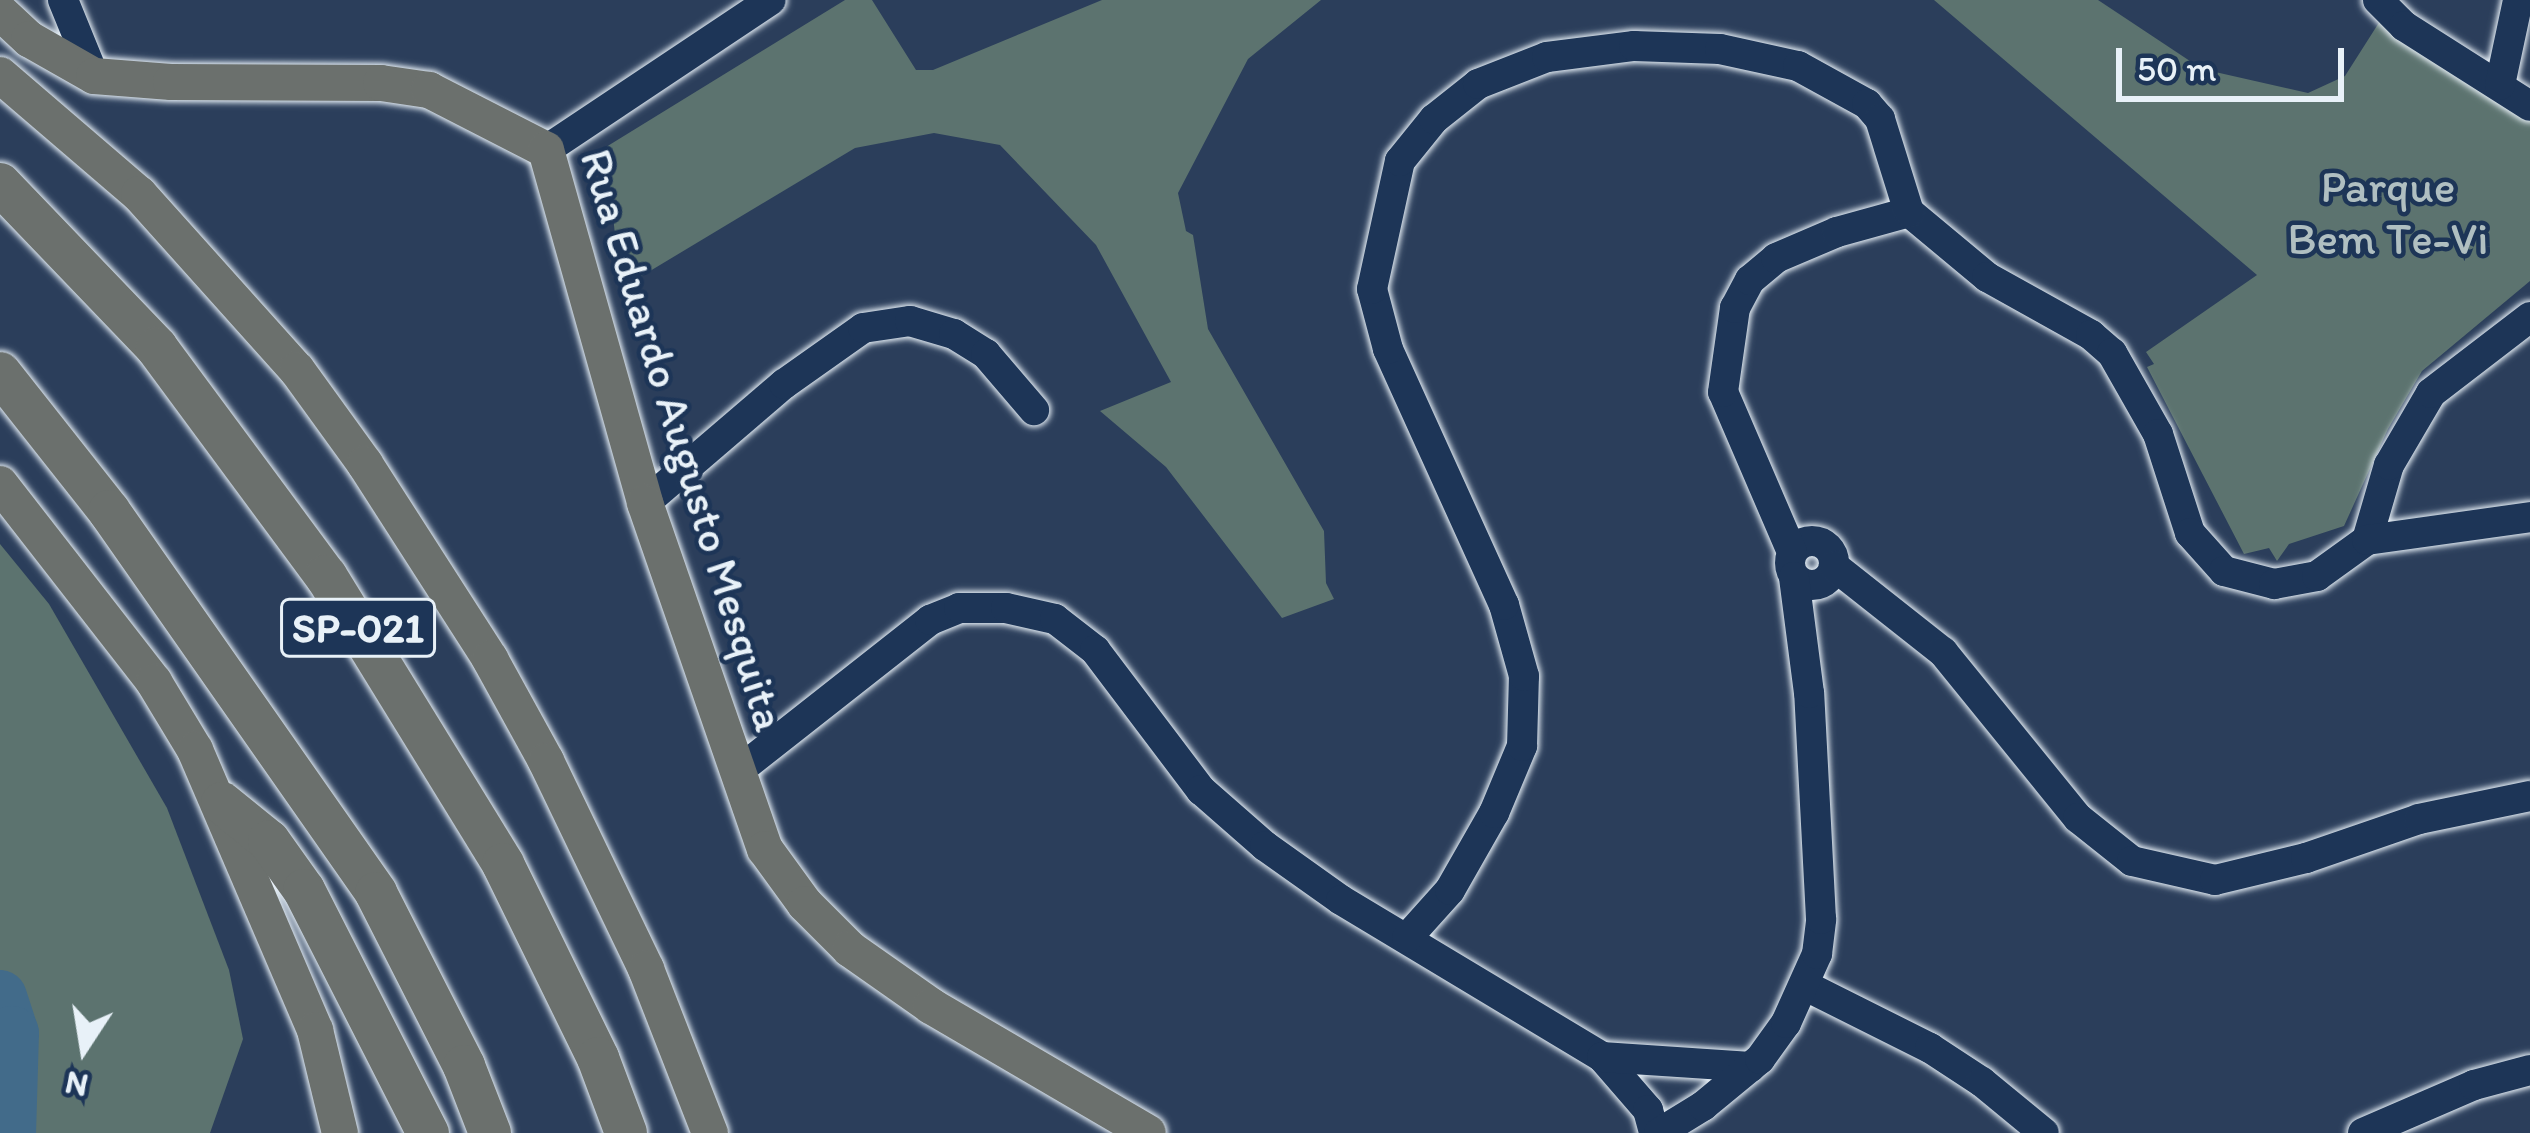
<!DOCTYPE html>
<style>
body{margin:0}
#map{position:relative;width:2530px;height:1133px;overflow:hidden;background:#2b3e5b;font-family:Itim,sans-serif}
div>[style]{position:absolute}
.green>*{inset:0;background:#5c736f}
.river>*{height:54px;margin:-27px;padding:0 27px;transform-origin:27px;border-radius:27px;background:#426b8a}
.roads{filter:drop-shadow(0 0 3px #e8f1f8) drop-shadow(0 0 3px #e8f1f8)}
.minor>*{height:30px;margin:-15px;padding:0 15px;transform-origin:15px;border-radius:15px;background:#1d3557}
.minor>.ring{margin:-15px;padding:0;box-sizing:content-box;background:none;border:30px solid #1d3557;border-radius:50%}
.major>*{height:36px;margin:-18px;padding:0 18px;transform-origin:18px;border-radius:18px;background:#6b706d}
.highway>*{height:42px;margin:-21px;padding:0 21px;transform-origin:21px;border-radius:21px;background:#6b706d}
span{translate:-50% -50%;white-space:nowrap;text-align:center;line-height:1.15;-webkit-text-stroke:9px #1d3557;paint-order:stroke}
.shield-label span{padding:3px 9px;background:#1d3557;border:3px solid;border-radius:9px;-webkit-text-stroke-width:0}
.shield-label{font-size:42px;color:#e8f1f8;font-weight:700}
.park-label{font-size:45px;color:#b0bfc1}
.street-label{font-size:45px;color:#e8f1f8}
.north{position:absolute;left:24px;top:989px;width:120px;height:120px;-webkit-text-stroke:9px #1d3557;paint-order:stroke;rotate:192deg;font-size:33px;font-weight:700;line-height:48px;text-align:center;color:#e8f1f8}
.north::after{content:'';display:block;margin:auto;width:42px;height:54px;background:#e8f1f8;clip-path:polygon(50% 0,100% 100%,50% 72%,0 100%)}
.scale{position:absolute;left:2116px;top:48px;width:228px;height:54px;box-sizing:border-box;border:6px solid #e8f1f8;border-top:0;padding-left:15px;font-size:36px;line-height:42px;white-space:nowrap;color:#e8f1f8;-webkit-text-stroke:9px #1d3557;paint-order:stroke}
</style>
<div id="map">
<div class="green">
<div style="clip-path:polygon(845px 0,872px 0,916px 70px,933px 70px,1102px 0,1321px 0,1248px 59px,1178px 193px,1186px 231px,1193px 235px,1208px 329px,1324px 531px,1326px 583px,1334px 599px,1282px 618px,1166px 467px,1100px 411px,1171px 382px,1096px 245px,1000px 145px,934px 133px,855px 148px,635px 280px,615px 235px,606px 147px)"></div>
<div style="clip-path:polygon(1934px 0,2098px 0,2202px 69px,2308px 93px,2345px 76px,2380px 21px,2530px 120px,2530px 281px,2422px 371px,2388px 429px,2344px 526px,2289px 544px,2277px 561px,2269px 548px,2244px 554px,2147px 367px,2154px 364px,2146px 352px,2257px 275px)"></div>
<div style="clip-path:polygon(0 544px,49px 604px,167px 808px,229px 970px,243px 1039px,210px 1133px,0 1133px)"></div>
</div>
<div class="river">
<div style="left:0;top:997px;width:38px;rotate:72deg"></div>
<div style="left:12px;top:1033px;width:100px;rotate:91.7deg"></div>
</div>
<div class="roads">
<div class="minor">
<div style="left:63px;top:0;width:82px;rotate:67.8deg"></div>
<div style="left:2378px;top:0;width:37px;rotate:45deg"></div>
<div style="left:2404px;top:26px;width:149px;rotate:32.4deg"></div>
<div style="left:2500px;top:85px;width:87px;rotate:-78deg"></div>
<div style="left:546px;top:150px;width:270px;rotate:-33.7deg"></div>
<div style="left:1909px;top:212px;width:102px;rotate:39.8deg"></div>
<div style="left:1987px;top:277px;width:119px;rotate:29.1deg"></div>
<div style="left:2091px;top:335px;width:28px;rotate:41deg"></div>
<div style="left:2112px;top:353px;width:93px;rotate:60.4deg"></div>
<div style="left:2158px;top:434px;width:104px;rotate:72.1deg"></div>
<div style="left:2190px;top:533px;width:51px;rotate:48.2deg"></div>
<div style="left:2224px;top:571px;width:52px;rotate:14.6deg"></div>
<div style="left:2274px;top:584px;width:44px;rotate:-10.5deg"></div>
<div style="left:2317px;top:576px;width:62px;rotate:-35.8deg"></div>
<div style="left:2367px;top:540px;width:78px;rotate:-73.7deg"></div>
<div style="left:2389px;top:465px;width:83px;rotate:-59.7deg"></div>
<div style="left:2431px;top:393px;width:125px;rotate:-37.5deg"></div>
<div style="left:645px;top:503px;width:183px;rotate:-40.6deg"></div>
<div style="left:784px;top:384px;width:97px;rotate:-35.3deg"></div>
<div style="left:863px;top:328px;width:48px;rotate:-8.5deg"></div>
<div style="left:910px;top:321px;width:46px;rotate:16.5deg"></div>
<div style="left:954px;top:334px;width:38px;rotate:32deg"></div>
<div style="left:986px;top:354px;width:74px;rotate:49.4deg"></div>
<div style="left:2367px;top:540px;width:165px;rotate:-8deg"></div>
<div class="ring" style="left:1790px;top:541px;width:14px;height:14px"></div>
<div style="left:1792px;top:552px;width:174px;rotate:-113.3deg"></div>
<div style="left:1723px;top:392px;width:85px;rotate:-81.9deg"></div>
<div style="left:1735px;top:308px;width:32px;rotate:-62deg"></div>
<div style="left:1750px;top:280px;width:34px;rotate:-40deg"></div>
<div style="left:1776px;top:258px;width:66px;rotate:-23.1deg"></div>
<div style="left:1837px;top:232px;width:75px;rotate:-15.5deg"></div>
<div style="left:1834px;top:566px;width:139px;rotate:38.3deg"></div>
<div style="left:1943px;top:652px;width:214px;rotate:50.9deg"></div>
<div style="left:2078px;top:818px;width:69px;rotate:38.5deg"></div>
<div style="left:2132px;top:861px;width:85px;rotate:12.9deg"></div>
<div style="left:2215px;top:880px;width:94px;rotate:-13.6deg"></div>
<div style="left:2306px;top:858px;width:120px;rotate:-19deg"></div>
<div style="left:2419px;top:819px;width:113px;rotate:-11.7deg"></div>
<div style="left:737px;top:772px;width:246px;rotate:-38.2deg"></div>
<div style="left:930px;top:620px;width:31px;rotate:-22deg"></div>
<div style="left:959px;top:608px;width:47px"></div>
<div style="left:1006px;top:608px;width:50px;rotate:12.7deg"></div>
<div style="left:1055px;top:619px;width:51px;rotate:37.8deg"></div>
<div style="left:1095px;top:650px;width:176px;rotate:52.9deg"></div>
<div style="left:1201px;top:790px;width:85px;rotate:41.2deg"></div>
<div style="left:1265px;top:846px;width:93px;rotate:35.4deg"></div>
<div style="left:1341px;top:900px;width:305px;rotate:31deg"></div>
<div style="left:1602px;top:1057px;width:70px;rotate:49deg"></div>
<div style="left:1648px;top:1110px;width:24px;rotate:75deg"></div>
<div style="left:1407px;top:938px;width:64px;rotate:-48.1deg"></div>
<div style="left:1450px;top:890px;width:89px;rotate:-60.3deg"></div>
<div style="left:1494px;top:813px;width:73px;rotate:-67.3deg"></div>
<div style="left:1522px;top:746px;width:70px;rotate:-88.4deg"></div>
<div style="left:1524px;top:676px;width:74px;rotate:-105.7deg"></div>
<div style="left:1504px;top:605px;width:281px;rotate:-114.4deg"></div>
<div style="left:1388px;top:349px;width:62px;rotate:-104.9deg"></div>
<div style="left:1372px;top:289px;width:131px;rotate:-77.7deg"></div>
<div style="left:1400px;top:161px;width:54px;rotate:-51deg"></div>
<div style="left:1434px;top:119px;width:56px;rotate:-38.5deg"></div>
<div style="left:1478px;top:84px;width:74px;rotate:-21.4deg"></div>
<div style="left:1547px;top:57px;width:88px;rotate:-7.2deg"></div>
<div style="left:1634px;top:46px;width:86px;rotate:2deg"></div>
<div style="left:1720px;top:49px;width:80px;rotate:12.3deg"></div>
<div style="left:1798px;top:66px;width:79px;rotate:28.8deg"></div>
<div style="left:1867px;top:104px;width:20px;rotate:49deg"></div>
<div style="left:1880px;top:119px;width:97px;rotate:72.7deg"></div>
<div style="left:1806px;top:986px;width:139px;rotate:26.6deg"></div>
<div style="left:1930px;top:1048px;width:62px;rotate:33.2deg"></div>
<div style="left:1982px;top:1082px;width:80px;rotate:39.4deg"></div>
<div style="left:1602px;top:1057px;width:149px;rotate:3.8deg"></div>
<div style="left:1659px;top:1133px;width:52px;rotate:-31.5deg"></div>
<div style="left:1703px;top:1106px;width:74px;rotate:-39.5deg"></div>
<div style="left:1760px;top:1059px;width:44px;rotate:-54.2deg"></div>
<div style="left:1786px;top:1023px;width:76px;rotate:-65.8deg"></div>
<div style="left:1817px;top:954px;width:35px;rotate:-83deg"></div>
<div style="left:1821px;top:919px;width:226px;rotate:-93deg"></div>
<div style="left:1809px;top:693px;width:117px;rotate:-97.4deg"></div>
<div style="left:2363px;top:1133px;width:121px;rotate:-23.4deg"></div>
<div style="left:2474px;top:1085px;width:58px;rotate:-15deg"></div>
</div>
<div class="major">
<div style="left:0;top:12px;width:40px;rotate:43deg"></div>
<div style="left:29px;top:39px;width:75px;rotate:29.6deg"></div>
<div style="left:94px;top:76px;width:77px;rotate:4.5deg"></div>
<div style="left:171px;top:82px;width:210px;rotate:0.3deg"></div>
<div style="left:381px;top:83px;width:49px;rotate:8.3deg"></div>
<div style="left:429px;top:90px;width:131px;rotate:27.1deg"></div>
<div style="left:546px;top:150px;width:367px;rotate:74.3deg"></div>
<div style="left:645px;top:503px;width:366px;rotate:70.9deg"></div>
<div style="left:765px;top:849px;width:68px;rotate:54deg"></div>
<div style="left:805px;top:904px;width:64px;rotate:45deg"></div>
<div style="left:850px;top:949px;width:99px;rotate:35.1deg"></div>
<div style="left:931px;top:1006px;width:251px;rotate:30.3deg"></div>
<div style="left:0;top:75px;width:183px;rotate:40.6deg"></div>
<div style="left:139px;top:194px;width:237px;rotate:48.1deg"></div>
<div style="left:297px;top:370px;width:116px;rotate:54.1deg"></div>
<div style="left:365px;top:464px;width:232px;rotate:57.3deg"></div>
<div style="left:490px;top:659px;width:116px;rotate:61.2deg"></div>
<div style="left:546px;top:761px;width:231px;rotate:64.3deg"></div>
<div style="left:646px;top:969px;width:176px;rotate:68.7deg"></div>
<div style="left:0;top:484px;width:251px;rotate:52.1deg"></div>
<div style="left:154px;top:682px;width:79px;rotate:58.9deg"></div>
<div style="left:195px;top:750px;width:305px;rotate:66.8deg"></div>
<div style="left:315px;top:1030px;width:106px;rotate:76.4deg"></div>
</div>
<div class="highway">
<div style="left:0;top:184px;width:227px;rotate:46.2deg"></div>
<div style="left:157px;top:348px;width:284px;rotate:53.5deg"></div>
<div style="left:326px;top:576px;width:338px;rotate:58.4deg"></div>
<div style="left:503px;top:864px;width:216px;rotate:63.9deg"></div>
<div style="left:598px;top:1058px;width:80px;rotate:69.5deg"></div>
<div style="left:0;top:373px;width:176px;rotate:51.7deg"></div>
<div style="left:109px;top:511px;width:466px;rotate:55deg"></div>
<div style="left:376px;top:893px;width:194px;rotate:63deg"></div>
<div style="left:464px;top:1066px;width:72px;rotate:68.8deg"></div>
<div style="left:222px;top:803px;width:60px;rotate:39deg"></div>
<div style="left:269px;top:841px;width:60px;rotate:54.5deg"></div>
<div style="left:304px;top:890px;width:273px;rotate:63deg"></div>
</div>
</div>
<div class="shield-label">
<span style="left:358px;top:628px">SP-021</span>
</div>
<div class="park-label">
<span style="left:2388px;top:213px">Parque<br>Bem Te-Vi</span>
</div>
<div class="street-label">
<span style="left:683px;top:440px;rotate:73deg">Rua Eduardo Augusto Mesquita</span>
</div>
<div class="north">N</div>
<div class="scale">50 m</div>
</div>
